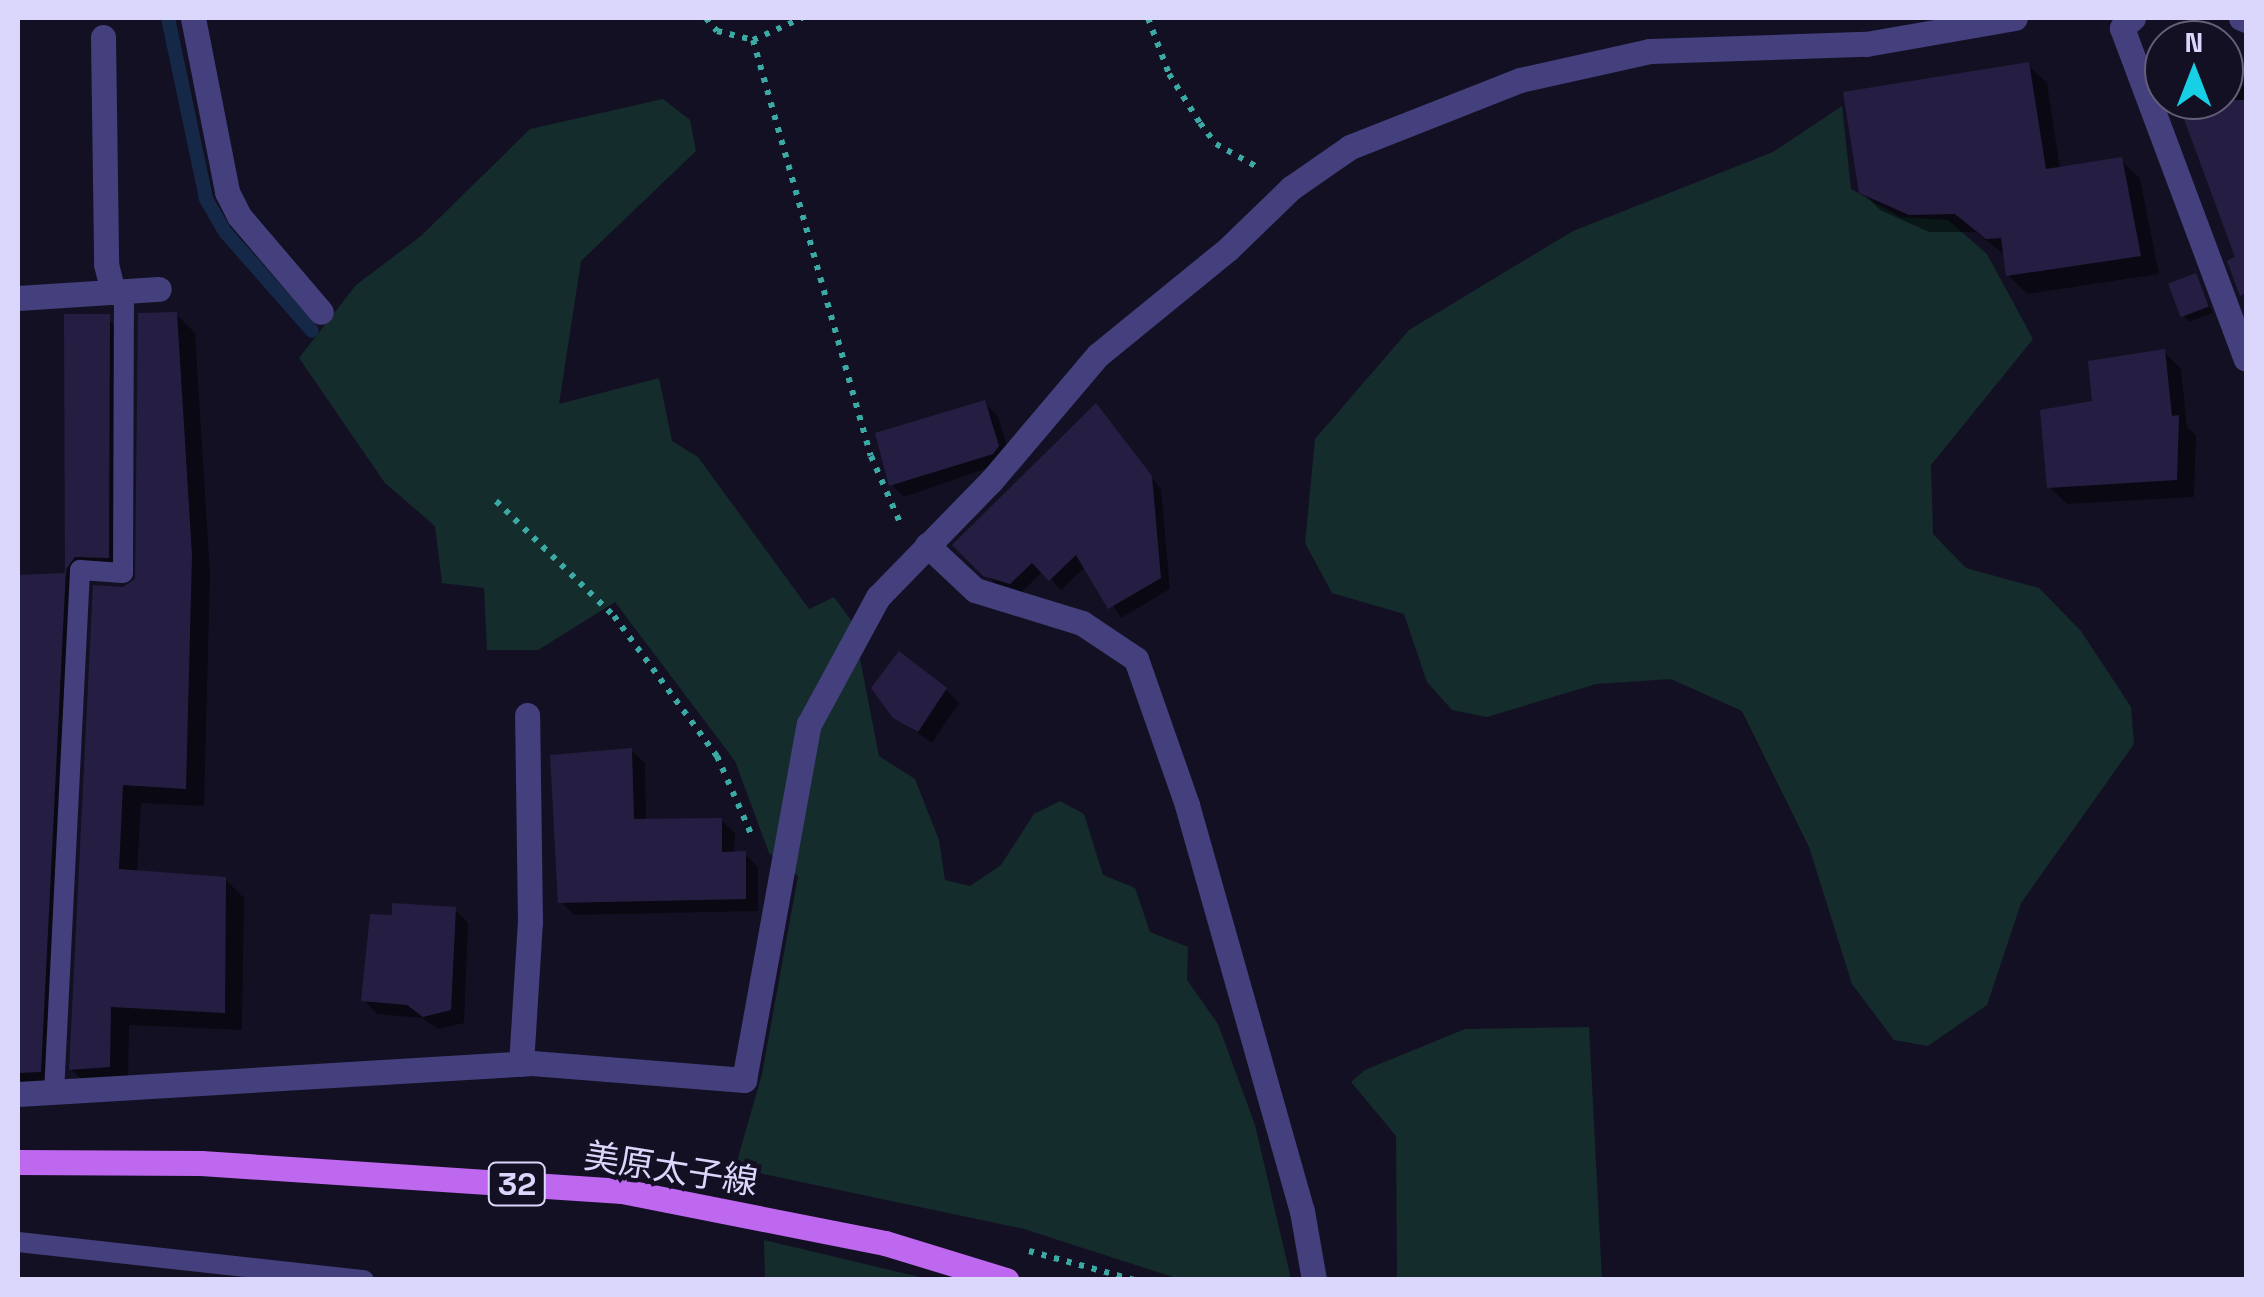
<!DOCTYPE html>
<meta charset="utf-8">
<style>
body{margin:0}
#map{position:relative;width:2264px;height:1297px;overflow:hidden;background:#141023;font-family:"Space Grotesk","Noto Sans JP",sans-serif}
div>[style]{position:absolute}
.green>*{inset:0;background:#142c2b}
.shadow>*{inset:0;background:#0007}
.stream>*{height:14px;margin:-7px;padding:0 7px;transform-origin:7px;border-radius:7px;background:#152848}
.building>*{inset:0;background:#261e42;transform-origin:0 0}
.path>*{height:6px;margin-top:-3px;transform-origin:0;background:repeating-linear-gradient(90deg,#3baaa4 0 5px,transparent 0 13px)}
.service>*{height:20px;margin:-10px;padding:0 10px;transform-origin:10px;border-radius:10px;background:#43407d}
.minor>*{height:25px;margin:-12.5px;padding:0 12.5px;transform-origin:12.5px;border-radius:12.5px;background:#43407d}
.tertiary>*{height:25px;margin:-12.5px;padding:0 12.5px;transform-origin:12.5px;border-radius:12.5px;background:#43407d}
.primary>*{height:25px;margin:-12.5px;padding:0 12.5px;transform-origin:12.5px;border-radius:12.5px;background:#be68f0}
span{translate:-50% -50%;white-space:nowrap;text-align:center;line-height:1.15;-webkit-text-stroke:9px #141023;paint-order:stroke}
.shield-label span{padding:2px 8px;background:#141023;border:2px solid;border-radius:8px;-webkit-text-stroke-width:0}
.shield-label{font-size:32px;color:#dbd6fb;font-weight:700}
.street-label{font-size:35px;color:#dbd6fb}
.frame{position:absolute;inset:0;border:20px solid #dbd6fb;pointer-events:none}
.north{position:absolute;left:2144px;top:20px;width:100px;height:100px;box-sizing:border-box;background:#141023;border:2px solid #645f79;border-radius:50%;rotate:0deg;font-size:28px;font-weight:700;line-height:40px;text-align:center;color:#dbd6fb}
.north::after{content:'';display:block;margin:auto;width:35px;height:45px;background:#17d0e6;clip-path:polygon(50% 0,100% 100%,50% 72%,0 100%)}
</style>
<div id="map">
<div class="green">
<div style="clip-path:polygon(663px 99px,690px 120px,696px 151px,581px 261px,559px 404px,659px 378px,672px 441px,698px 457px,809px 609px,834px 597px,853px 623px,879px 756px,915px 779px,939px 840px,945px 880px,970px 886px,1001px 865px,1034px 814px,1060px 801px,1084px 814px,1103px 875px,1135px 888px,1150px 932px,1188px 947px,1187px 980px,1218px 1024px,1255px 1125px,1291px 1279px,1179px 1279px,1024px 1229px,735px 1168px,762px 1074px,798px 876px,769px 853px,735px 761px,615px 602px,538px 650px,487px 650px,484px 588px,442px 583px,435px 526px,385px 483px,299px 358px,356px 285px,421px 236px,530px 129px)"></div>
<div style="clip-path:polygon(1842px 106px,1851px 189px,1900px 217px,1948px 220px,1987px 254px,2033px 339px,1931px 465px,1933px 534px,1966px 568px,2039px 588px,2081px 631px,2131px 707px,2134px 744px,2021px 903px,1987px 1005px,1928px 1046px,1894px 1040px,1852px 984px,1809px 847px,1742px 711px,1671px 679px,1596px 684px,1487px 717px,1452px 710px,1427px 682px,1404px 614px,1332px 593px,1305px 543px,1315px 439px,1409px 330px,1573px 231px,1773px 152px)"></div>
<div style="clip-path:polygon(1589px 1027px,1602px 1279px,1397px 1279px,1396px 1136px,1351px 1082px,1365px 1070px,1465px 1029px)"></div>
<div style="clip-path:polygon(764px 1240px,928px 1279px,765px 1279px)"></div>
</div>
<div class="shadow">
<div style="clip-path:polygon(2028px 65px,2047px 83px,2060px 169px,2121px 160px,2140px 179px,2159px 274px,2027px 294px,2008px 275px,2006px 256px,1976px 232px,1929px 232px,1880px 210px,1861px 191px)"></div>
<div style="clip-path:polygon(2224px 67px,2246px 88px,2246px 299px,2238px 259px,2179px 100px,2224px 100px)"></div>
<div style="clip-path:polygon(2196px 276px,2213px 313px,2189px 322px,2183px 316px)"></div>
<div style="clip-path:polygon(176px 314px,195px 333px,210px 575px,204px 806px,141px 803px,137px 872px,225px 879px,244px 898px,242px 1030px,129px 1025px,128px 1084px,90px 1087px,71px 1069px,124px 589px,138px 581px)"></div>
<div style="clip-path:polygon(105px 316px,123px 334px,126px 575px,93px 574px,83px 588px,58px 1089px,18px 1090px,18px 577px,67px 575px,67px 317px)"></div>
<div style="clip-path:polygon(2164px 352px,2181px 369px,2187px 427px,2196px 435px,2194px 497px,2067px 504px,2049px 487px,2095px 403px)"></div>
<div style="clip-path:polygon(984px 403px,998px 416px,1011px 460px,904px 497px,891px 484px)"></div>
<div style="clip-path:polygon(1096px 406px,1161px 489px,1170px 589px,1121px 618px,1086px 566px,1061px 590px,1043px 571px,1021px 593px,997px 585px,955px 545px)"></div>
<div style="clip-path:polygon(946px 690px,959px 703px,932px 743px,894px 716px)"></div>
<div style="clip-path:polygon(631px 750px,645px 763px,646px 821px,721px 820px,735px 833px,734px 854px,745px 854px,758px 867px,758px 911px,574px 915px,561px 902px)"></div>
<div style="clip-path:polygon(455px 909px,468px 923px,464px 1023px,438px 1029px,422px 1018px,377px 1014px,364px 1000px,394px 917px)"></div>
</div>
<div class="stream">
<div style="left:168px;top:18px;width:185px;rotate:78.1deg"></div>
<div style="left:206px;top:199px;width:39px;rotate:60deg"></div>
<div style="left:226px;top:233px;width:130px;rotate:48.7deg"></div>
</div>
<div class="building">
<div style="clip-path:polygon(2029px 62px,2046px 169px,2122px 157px,2141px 256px,2006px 276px,2001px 238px,1986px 239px,1955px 214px,1909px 215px,1859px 193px,1843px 92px)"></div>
<div style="clip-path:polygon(2177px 100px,2246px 100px,2246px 293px,2240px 296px,2227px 261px,2235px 257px)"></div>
<div style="left:2196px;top:273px;width:36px;height:30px;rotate:69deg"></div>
<div style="clip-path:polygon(177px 312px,192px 555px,186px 789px,123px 785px,119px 869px,226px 877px,225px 1013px,111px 1007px,110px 1067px,69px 1070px,93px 585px,123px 587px,135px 579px,138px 313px)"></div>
<div style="clip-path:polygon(64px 314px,110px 314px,109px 558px,75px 557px,66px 569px,41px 1072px,18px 1073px,18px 575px,65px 573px)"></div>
<div style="clip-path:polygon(2165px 349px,2172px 416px,2179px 415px,2177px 480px,2047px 488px,2040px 410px,2092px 401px,2088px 361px)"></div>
<div style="clip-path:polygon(985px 400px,999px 446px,993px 454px,889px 486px,875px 433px)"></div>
<div style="clip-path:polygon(1096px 403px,1152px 476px,1161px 578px,1108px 609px,1076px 555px,1049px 581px,1032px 563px,1010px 584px,983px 576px,952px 545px)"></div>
<div style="clip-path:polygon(899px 651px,947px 688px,918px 732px,893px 718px,871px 688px)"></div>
<div style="clip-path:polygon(632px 748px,634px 819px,722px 818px,722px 852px,746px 851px,746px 899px,558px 903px,550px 755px)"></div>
<div style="clip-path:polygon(392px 903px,456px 907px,451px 1010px,423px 1017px,407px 1005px,361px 1001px,370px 914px,392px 915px)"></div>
</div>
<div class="path">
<div style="left:706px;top:18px;width:17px;rotate:50deg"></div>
<div style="left:717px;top:31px;width:37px;rotate:14deg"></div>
<div style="left:753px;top:40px;width:54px;rotate:-24.2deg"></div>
<div style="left:1148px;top:18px;width:60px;rotate:69.4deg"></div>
<div style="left:1169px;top:74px;width:58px;rotate:57.7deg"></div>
<div style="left:1200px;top:123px;width:26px;rotate:53deg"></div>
<div style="left:1216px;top:144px;width:49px;rotate:29.2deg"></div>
<div style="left:753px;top:40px;width:432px;rotate:74.2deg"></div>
<div style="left:871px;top:456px;width:75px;rotate:66.5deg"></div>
<div style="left:496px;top:501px;width:165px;rotate:44.3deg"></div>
<div style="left:614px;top:616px;width:174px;rotate:53.7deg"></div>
<div style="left:717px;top:756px;width:87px;rotate:66.4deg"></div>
<div style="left:1029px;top:1251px;width:109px;rotate:15.4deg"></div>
</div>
<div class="service">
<div style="left:54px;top:1093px;width:524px;rotate:-87.15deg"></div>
<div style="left:80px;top:570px;width:43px;rotate:4deg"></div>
<div style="left:123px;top:573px;width:282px;rotate:-89.8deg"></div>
<div style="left:18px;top:1242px;width:348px;rotate:6.3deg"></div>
</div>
<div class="minor">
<div style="left:193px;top:18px;width:177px;rotate:78.9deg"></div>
<div style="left:227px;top:192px;width:27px;rotate:63deg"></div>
<div style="left:239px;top:216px;width:126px;rotate:49.5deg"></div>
<div style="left:2133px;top:18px;width:15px;rotate:138deg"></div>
<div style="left:2122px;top:28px;width:353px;rotate:69.5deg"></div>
<div style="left:103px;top:37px;width:227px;rotate:89.2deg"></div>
<div style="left:106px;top:264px;width:29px;rotate:76deg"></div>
<div style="left:18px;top:298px;width:141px;rotate:-3.7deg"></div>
<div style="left:927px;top:545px;width:66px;rotate:43.2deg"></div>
<div style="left:975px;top:590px;width:112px;rotate:17.1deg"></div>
<div style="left:1082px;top:623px;width:65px;rotate:33.7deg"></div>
<div style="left:1136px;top:659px;width:155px;rotate:70.7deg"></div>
<div style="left:1187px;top:805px;width:422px;rotate:74.2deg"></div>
<div style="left:1302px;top:1211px;width:70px;rotate:80.1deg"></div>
<div style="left:521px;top:1064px;width:142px;rotate:-86.4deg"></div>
<div style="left:530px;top:922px;width:207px;rotate:-90.8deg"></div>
<div style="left:18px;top:1094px;width:515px;rotate:-3.45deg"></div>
<div style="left:532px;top:1063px;width:213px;rotate:4.6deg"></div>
<div style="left:744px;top:1080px;width:362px;rotate:-79.7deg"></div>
<div style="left:809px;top:724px;width:145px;rotate:-61.5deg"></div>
<div style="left:878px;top:597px;width:162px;rotate:-45.8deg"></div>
<div style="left:991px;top:481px;width:165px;rotate:-49.7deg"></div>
<div style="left:1098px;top:355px;width:168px;rotate:-39.2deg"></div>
<div style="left:1228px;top:249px;width:88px;rotate:-44.1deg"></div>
<div style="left:1291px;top:188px;width:72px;rotate:-34.8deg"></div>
<div style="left:1350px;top:147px;width:183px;rotate:-21.5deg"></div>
<div style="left:1520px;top:80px;width:133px;rotate:-12.6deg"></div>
<div style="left:1650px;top:51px;width:216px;rotate:-1.9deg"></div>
<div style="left:1866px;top:44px;width:151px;rotate:-9.9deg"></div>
</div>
<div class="tertiary">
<div style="left:2241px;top:18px;width:5px;rotate:22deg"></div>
</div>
<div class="primary">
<div style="left:18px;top:1162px;width:183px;rotate:0.3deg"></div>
<div style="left:201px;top:1163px;width:422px;rotate:3.8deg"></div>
<div style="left:622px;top:1191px;width:268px;rotate:11.2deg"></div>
<div style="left:885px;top:1243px;width:127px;rotate:17deg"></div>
</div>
<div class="shield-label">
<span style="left:517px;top:1184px">32</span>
</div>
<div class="street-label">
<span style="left:671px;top:1169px;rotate:9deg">美原太子線</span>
</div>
<div class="frame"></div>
<div class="north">N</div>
</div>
